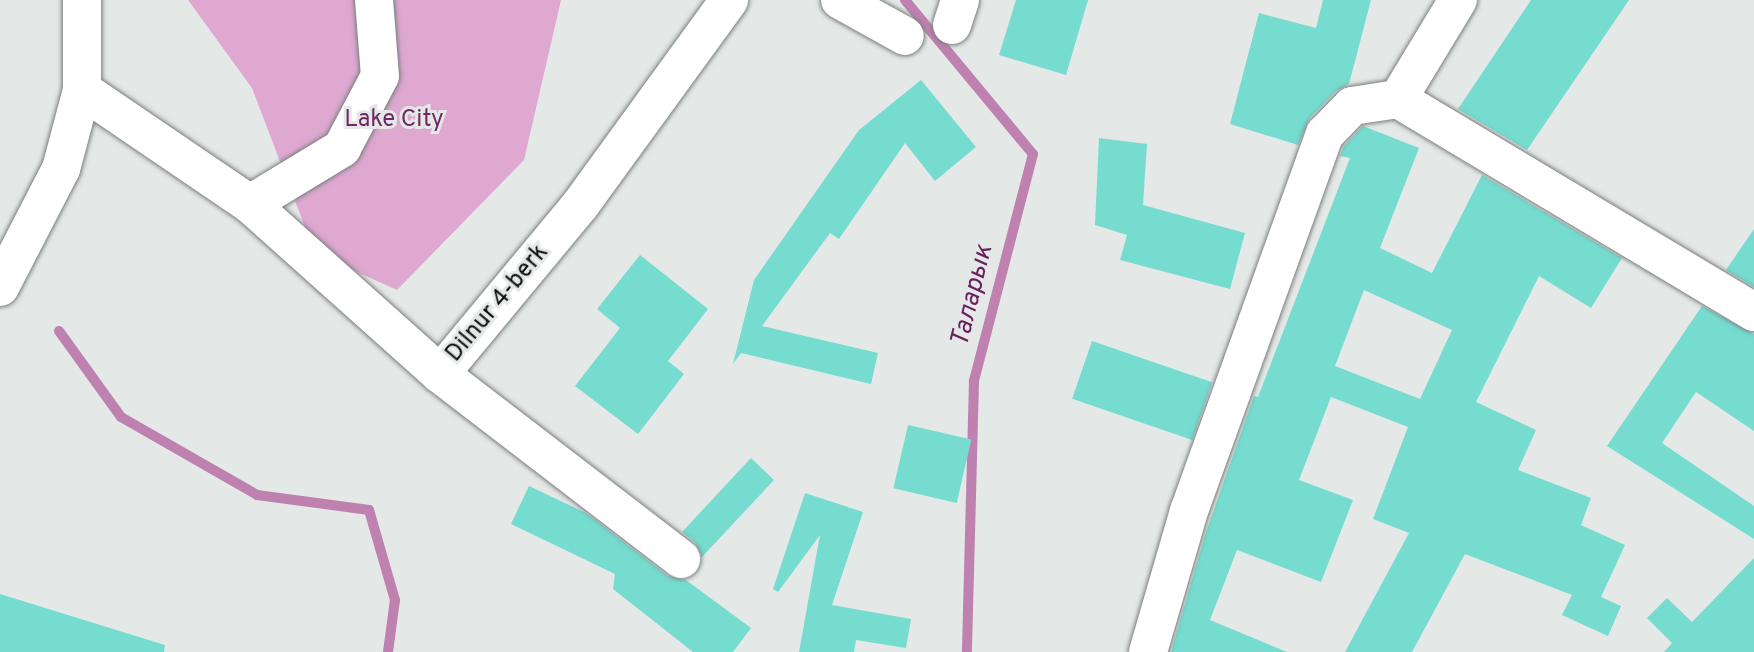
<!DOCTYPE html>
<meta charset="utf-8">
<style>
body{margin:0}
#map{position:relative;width:1754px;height:652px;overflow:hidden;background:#e4e8e7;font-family:Overpass,sans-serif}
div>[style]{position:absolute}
.green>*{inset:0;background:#dea8d1}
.stream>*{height:10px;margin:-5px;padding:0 5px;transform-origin:5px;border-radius:5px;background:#be81b0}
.building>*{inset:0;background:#76dcd0;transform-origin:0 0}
.roads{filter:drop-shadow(0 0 2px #7b7e7e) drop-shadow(0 0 2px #7b7e7e)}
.minor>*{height:38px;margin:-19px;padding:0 19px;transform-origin:19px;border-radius:19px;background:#fff}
span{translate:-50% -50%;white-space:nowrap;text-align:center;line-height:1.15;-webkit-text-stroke:6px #e4e8e7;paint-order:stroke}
.park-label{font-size:24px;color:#712864}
.street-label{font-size:24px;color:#0c0d0d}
.water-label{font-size:26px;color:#69205d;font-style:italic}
</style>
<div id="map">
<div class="green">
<div style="clip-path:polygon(188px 0,561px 0,524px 160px,397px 290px,315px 253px,252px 88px)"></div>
</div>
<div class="stream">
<div style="left:905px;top:0;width:200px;rotate:50.3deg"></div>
<div style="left:1033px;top:154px;width:235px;rotate:104.6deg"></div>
<div style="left:974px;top:381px;width:271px;rotate:91.5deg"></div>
<div style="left:59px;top:331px;width:106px;rotate:54.2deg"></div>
<div style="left:121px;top:417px;width:157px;rotate:29.8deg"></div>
<div style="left:257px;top:495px;width:113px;rotate:7.6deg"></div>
<div style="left:369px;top:510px;width:94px;rotate:73.9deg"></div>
<div style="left:395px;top:600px;width:52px;rotate:97.7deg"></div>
</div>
<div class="building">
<div style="clip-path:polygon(1016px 0,1088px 0,1066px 75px,999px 55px)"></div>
<div style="clip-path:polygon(1323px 0,1371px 0,1349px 84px,1336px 91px,1309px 119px,1298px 145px,1230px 124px,1259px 13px,1316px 28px)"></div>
<div style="clip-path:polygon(1531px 0,1629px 0,1527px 150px,1458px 109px)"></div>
<div style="clip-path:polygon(921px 80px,976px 147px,935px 181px,905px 143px,839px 239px,830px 233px,762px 326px,878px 353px,871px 384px,741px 353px,733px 364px,754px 280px,859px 130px)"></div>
<div style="clip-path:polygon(evenodd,1363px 126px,1419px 148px,1380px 248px,1432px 273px,1482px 175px,1622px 258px,1591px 308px,1539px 276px,1476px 402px,1536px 430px,1518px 470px,1591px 498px,1581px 525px,1625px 545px,1601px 597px,1621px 606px,1608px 636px,1562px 615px,1572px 595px,1465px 554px,1412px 652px,1345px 652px,1409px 533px,1373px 519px,1408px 427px,1331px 397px,1299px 480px,1353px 500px,1321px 582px,1237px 550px,1210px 620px,1287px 652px,1171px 652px,1205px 535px,1254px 396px,1258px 397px,1350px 158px,1340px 156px,1344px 146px,1363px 126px,1364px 290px,1452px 330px,1420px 399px,1335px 366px,1364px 290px)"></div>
<div style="clip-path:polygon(1099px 138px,1147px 144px,1143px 205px,1245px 233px,1230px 289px,1120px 260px,1127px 235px,1095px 225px)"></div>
<div style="clip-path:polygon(1754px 229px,1754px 287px,1726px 270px)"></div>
<div style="clip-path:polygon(640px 255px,708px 309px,668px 361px,684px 374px,638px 434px,575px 386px,620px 328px,597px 309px)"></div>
<div style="clip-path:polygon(1702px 306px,1754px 334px,1754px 431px,1696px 392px,1662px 443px,1754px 506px,1754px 539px,1607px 446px)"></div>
<div style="left:1092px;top:341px;width:127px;height:61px;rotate:19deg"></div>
<div style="left:908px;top:425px;width:65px;height:65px;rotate:13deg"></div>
<div style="clip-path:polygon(751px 458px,774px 480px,702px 557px,695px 542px,682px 532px)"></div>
<div style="clip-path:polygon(529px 486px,586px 513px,668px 576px,686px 580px,751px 628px,733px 652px,693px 652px,613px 589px,615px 574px,511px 524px)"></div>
<div style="clip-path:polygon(805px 493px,863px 512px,832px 605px,911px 619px,906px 648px,856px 640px,854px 652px,799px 652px,820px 535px,778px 592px,773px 589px)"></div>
<div style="clip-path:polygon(1754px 558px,1754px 652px,1664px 652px,1672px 643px,1647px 618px,1667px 598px,1692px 622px)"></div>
<div style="clip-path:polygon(0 594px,165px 645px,164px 652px,0 652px)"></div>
</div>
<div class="roads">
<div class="minor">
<div style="left:840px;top:0;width:74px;rotate:29deg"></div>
<div style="left:952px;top:25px;width:26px;rotate:-72deg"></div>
<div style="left:82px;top:90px;width:203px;rotate:34.2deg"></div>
<div style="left:250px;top:204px;width:255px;rotate:41.8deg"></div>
<div style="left:440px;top:374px;width:221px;rotate:-50.3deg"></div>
<div style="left:581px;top:204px;width:252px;rotate:-54deg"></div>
<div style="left:1398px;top:99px;width:116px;rotate:-58.8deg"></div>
<div style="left:250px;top:204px;width:108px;rotate:-31.3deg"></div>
<div style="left:342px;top:148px;width:81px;rotate:-62.2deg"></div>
<div style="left:380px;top:76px;width:76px;rotate:-94.5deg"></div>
<div style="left:0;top:287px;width:133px;rotate:-62.7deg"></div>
<div style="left:61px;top:169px;width:82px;rotate:-75.1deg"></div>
<div style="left:82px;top:90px;width:90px;rotate:-90deg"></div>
<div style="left:440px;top:374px;width:304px;rotate:37.5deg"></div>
<div style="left:1148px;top:652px;width:147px;rotate:-73.8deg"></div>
<div style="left:1189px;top:511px;width:401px;rotate:-70.2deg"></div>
<div style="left:1325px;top:134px;width:39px;rotate:-46deg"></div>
<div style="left:1352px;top:106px;width:47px;rotate:-8.7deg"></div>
<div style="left:1398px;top:99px;width:415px;rotate:30.9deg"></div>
</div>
</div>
<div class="park-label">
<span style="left:394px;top:121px">Lake City</span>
</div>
<div class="street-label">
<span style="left:498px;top:304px;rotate:-50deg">Dilnur 4-berk</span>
</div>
<div class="water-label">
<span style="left:973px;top:296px;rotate:-76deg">Таларык</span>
</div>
</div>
